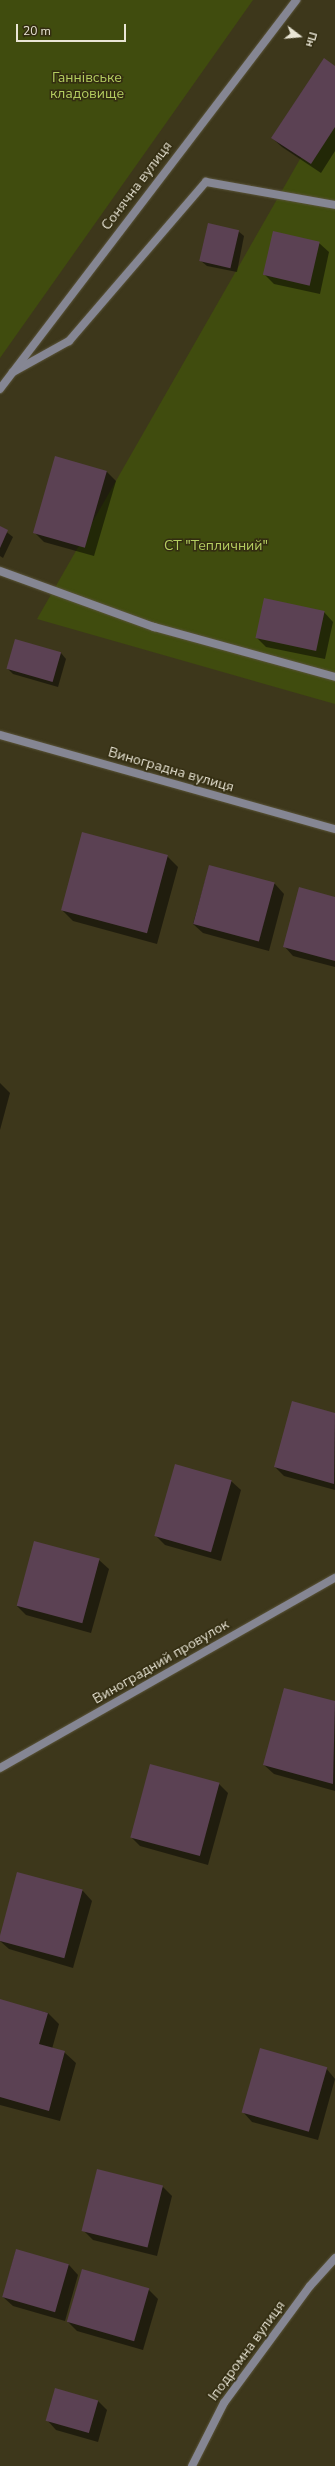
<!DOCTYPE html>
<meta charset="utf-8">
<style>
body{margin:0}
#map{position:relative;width:335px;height:2466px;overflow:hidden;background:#3d371b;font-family:"Nunito Sans",sans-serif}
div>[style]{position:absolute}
.green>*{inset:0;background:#404c0e}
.shadow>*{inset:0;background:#0007}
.building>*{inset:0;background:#5b4153;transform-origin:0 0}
.roads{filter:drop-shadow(0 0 1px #595339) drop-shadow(0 0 1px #595339)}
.street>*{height:8px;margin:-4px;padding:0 4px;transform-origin:4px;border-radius:4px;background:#858693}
span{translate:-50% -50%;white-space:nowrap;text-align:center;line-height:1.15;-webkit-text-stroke:3px #332d11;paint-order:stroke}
.park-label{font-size:14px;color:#b4cd60}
.street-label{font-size:14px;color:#e9e5d5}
.north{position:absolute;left:279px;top:16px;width:40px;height:40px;-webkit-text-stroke:3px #332d11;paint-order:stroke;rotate:106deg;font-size:11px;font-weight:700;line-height:16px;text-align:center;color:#e9e5d5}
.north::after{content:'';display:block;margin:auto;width:14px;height:18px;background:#e9e5d5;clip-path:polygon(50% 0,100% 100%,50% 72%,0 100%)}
.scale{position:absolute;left:16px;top:24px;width:110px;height:18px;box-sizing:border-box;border:2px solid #e9e5d5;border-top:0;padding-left:5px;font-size:12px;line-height:14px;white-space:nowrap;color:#e9e5d5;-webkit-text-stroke:3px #332d11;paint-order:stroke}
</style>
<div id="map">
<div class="green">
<div style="clip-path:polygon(0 0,253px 0,0 358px)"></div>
<div style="clip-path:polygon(335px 98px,335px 704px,37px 619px)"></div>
</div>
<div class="shadow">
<div style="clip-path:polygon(335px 67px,335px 151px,321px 173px,282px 147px,272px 138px)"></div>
<div style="clip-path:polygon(238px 231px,244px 236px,237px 272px,207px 266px,201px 261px)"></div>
<div style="clip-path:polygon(319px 243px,329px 252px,320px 294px,274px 284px,265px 275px)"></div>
<div style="clip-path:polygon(106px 471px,116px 481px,94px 556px,44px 542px,34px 532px)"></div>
<div style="clip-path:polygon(0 527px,13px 537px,3px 558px,0 556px)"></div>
<div style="clip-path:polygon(324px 612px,333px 622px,325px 659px,266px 647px,256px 637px)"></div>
<div style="clip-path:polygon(61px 653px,66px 659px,58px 687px,13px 674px,7px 668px)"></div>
<div style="clip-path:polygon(167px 856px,178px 867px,157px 944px,73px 921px,62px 910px)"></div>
<div style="clip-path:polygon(209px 867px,275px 884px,284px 894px,269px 951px,203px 933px,193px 924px)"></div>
<div style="clip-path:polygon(335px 898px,335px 967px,293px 956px,284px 946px)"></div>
<div style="clip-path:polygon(0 1083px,10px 1093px,0 1130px)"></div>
<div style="clip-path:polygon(293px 1402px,335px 1414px,335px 1490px,284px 1476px,275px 1467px)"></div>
<div style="clip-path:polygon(231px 1481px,241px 1490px,221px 1561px,165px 1545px,156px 1536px)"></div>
<div style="clip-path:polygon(99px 1560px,109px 1569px,91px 1633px,26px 1615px,17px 1606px)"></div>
<div style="clip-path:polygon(285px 1689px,335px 1702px,335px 1791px,274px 1774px,264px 1765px)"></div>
<div style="clip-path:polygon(151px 1765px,219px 1784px,228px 1793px,208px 1865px,140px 1846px,131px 1837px)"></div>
<div style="clip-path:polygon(18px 1873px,83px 1891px,92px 1901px,73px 1968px,9px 1949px,0 1941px)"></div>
<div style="clip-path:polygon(0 2000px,48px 2013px,59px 2024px,52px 2049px,64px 2052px,76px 2063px,60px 2121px,0 2105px)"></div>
<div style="clip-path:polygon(326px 2068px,335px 2079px,318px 2140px,252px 2122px,243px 2112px)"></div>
<div style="clip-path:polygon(163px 2187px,172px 2196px,157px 2256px,93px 2240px,83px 2230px)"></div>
<div style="clip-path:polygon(16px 2250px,69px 2265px,78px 2275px,65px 2321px,13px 2306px,3px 2297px)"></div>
<div style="clip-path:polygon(148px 2289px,158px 2299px,143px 2350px,77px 2331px,68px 2322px)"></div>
<div style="clip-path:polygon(56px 2389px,98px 2401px,107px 2410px,98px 2442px,56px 2430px,47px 2420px)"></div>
</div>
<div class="building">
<div style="clip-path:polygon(324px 58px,335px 66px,335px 127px,311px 164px,271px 138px)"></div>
<div style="left:208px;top:223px;width:32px;height:39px;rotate:13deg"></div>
<div style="left:273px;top:231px;width:48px;height:45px;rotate:13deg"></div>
<div style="left:55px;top:456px;width:54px;height:80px;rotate:16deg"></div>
<div style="clip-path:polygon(0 526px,8px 530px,0 548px)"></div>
<div style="left:264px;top:598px;width:62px;height:41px;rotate:12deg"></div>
<div style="left:15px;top:639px;width:48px;height:31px;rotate:16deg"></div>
<div style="left:82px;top:832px;width:89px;height:81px;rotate:15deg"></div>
<div style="left:209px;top:865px;width:68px;height:61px;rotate:15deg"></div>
<div style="clip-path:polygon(299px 887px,335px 897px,335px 961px,283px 947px)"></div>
<div style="clip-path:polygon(292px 1401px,335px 1413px,334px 1484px,274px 1467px)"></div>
<div style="left:175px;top:1464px;width:59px;height:75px;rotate:16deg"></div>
<div style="left:34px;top:1541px;width:68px;height:67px;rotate:15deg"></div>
<div style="clip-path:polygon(284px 1688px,335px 1701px,333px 1784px,263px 1765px)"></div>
<div style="left:150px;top:1764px;width:72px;height:76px;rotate:15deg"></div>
<div style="left:17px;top:1872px;width:68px;height:71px;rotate:15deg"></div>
<div style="clip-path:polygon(0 1999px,48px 2013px,39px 2044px,65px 2051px,49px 2111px,0 2097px)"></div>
<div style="left:260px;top:2048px;width:70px;height:67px;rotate:16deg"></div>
<div style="left:97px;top:2169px;width:68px;height:64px;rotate:14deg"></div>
<div style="left:16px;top:2249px;width:55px;height:50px;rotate:16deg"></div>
<div style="left:82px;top:2269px;width:70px;height:55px;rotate:16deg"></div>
<div style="left:55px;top:2388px;width:45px;height:34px;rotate:16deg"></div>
</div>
<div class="roads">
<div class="street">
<div style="left:13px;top:372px;width:64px;rotate:-29deg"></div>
<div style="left:69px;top:341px;width:210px;rotate:-49.3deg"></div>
<div style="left:206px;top:182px;width:131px;rotate:10.1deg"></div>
<div style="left:0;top:389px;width:489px;rotate:-52.7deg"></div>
<div style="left:0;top:571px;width:164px;rotate:20deg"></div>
<div style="left:154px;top:627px;width:188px;rotate:15.4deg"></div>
<div style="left:0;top:735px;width:348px;rotate:15.7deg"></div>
<div style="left:0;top:1768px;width:385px;rotate:-29.6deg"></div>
<div style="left:192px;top:2466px;width:71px;rotate:-63.1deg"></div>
<div style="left:224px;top:2403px;width:145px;rotate:-53.7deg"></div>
<div style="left:310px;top:2286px;width:38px;rotate:-48deg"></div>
</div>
</div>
<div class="park-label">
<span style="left:87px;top:86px">Ганнівське<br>кладовище</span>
<span style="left:216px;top:546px">СТ "Тепличний"</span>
</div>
<div class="street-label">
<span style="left:137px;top:186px;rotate:-53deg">Сонячна вулиця</span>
<span style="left:171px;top:770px;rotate:16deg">Виноградна вулиця</span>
<span style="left:161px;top:1662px;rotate:-30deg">Виноградний провулок</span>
<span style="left:247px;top:2351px;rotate:-54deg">Іподромна вулиця</span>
</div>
<div class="north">Пн</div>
<div class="scale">20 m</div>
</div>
